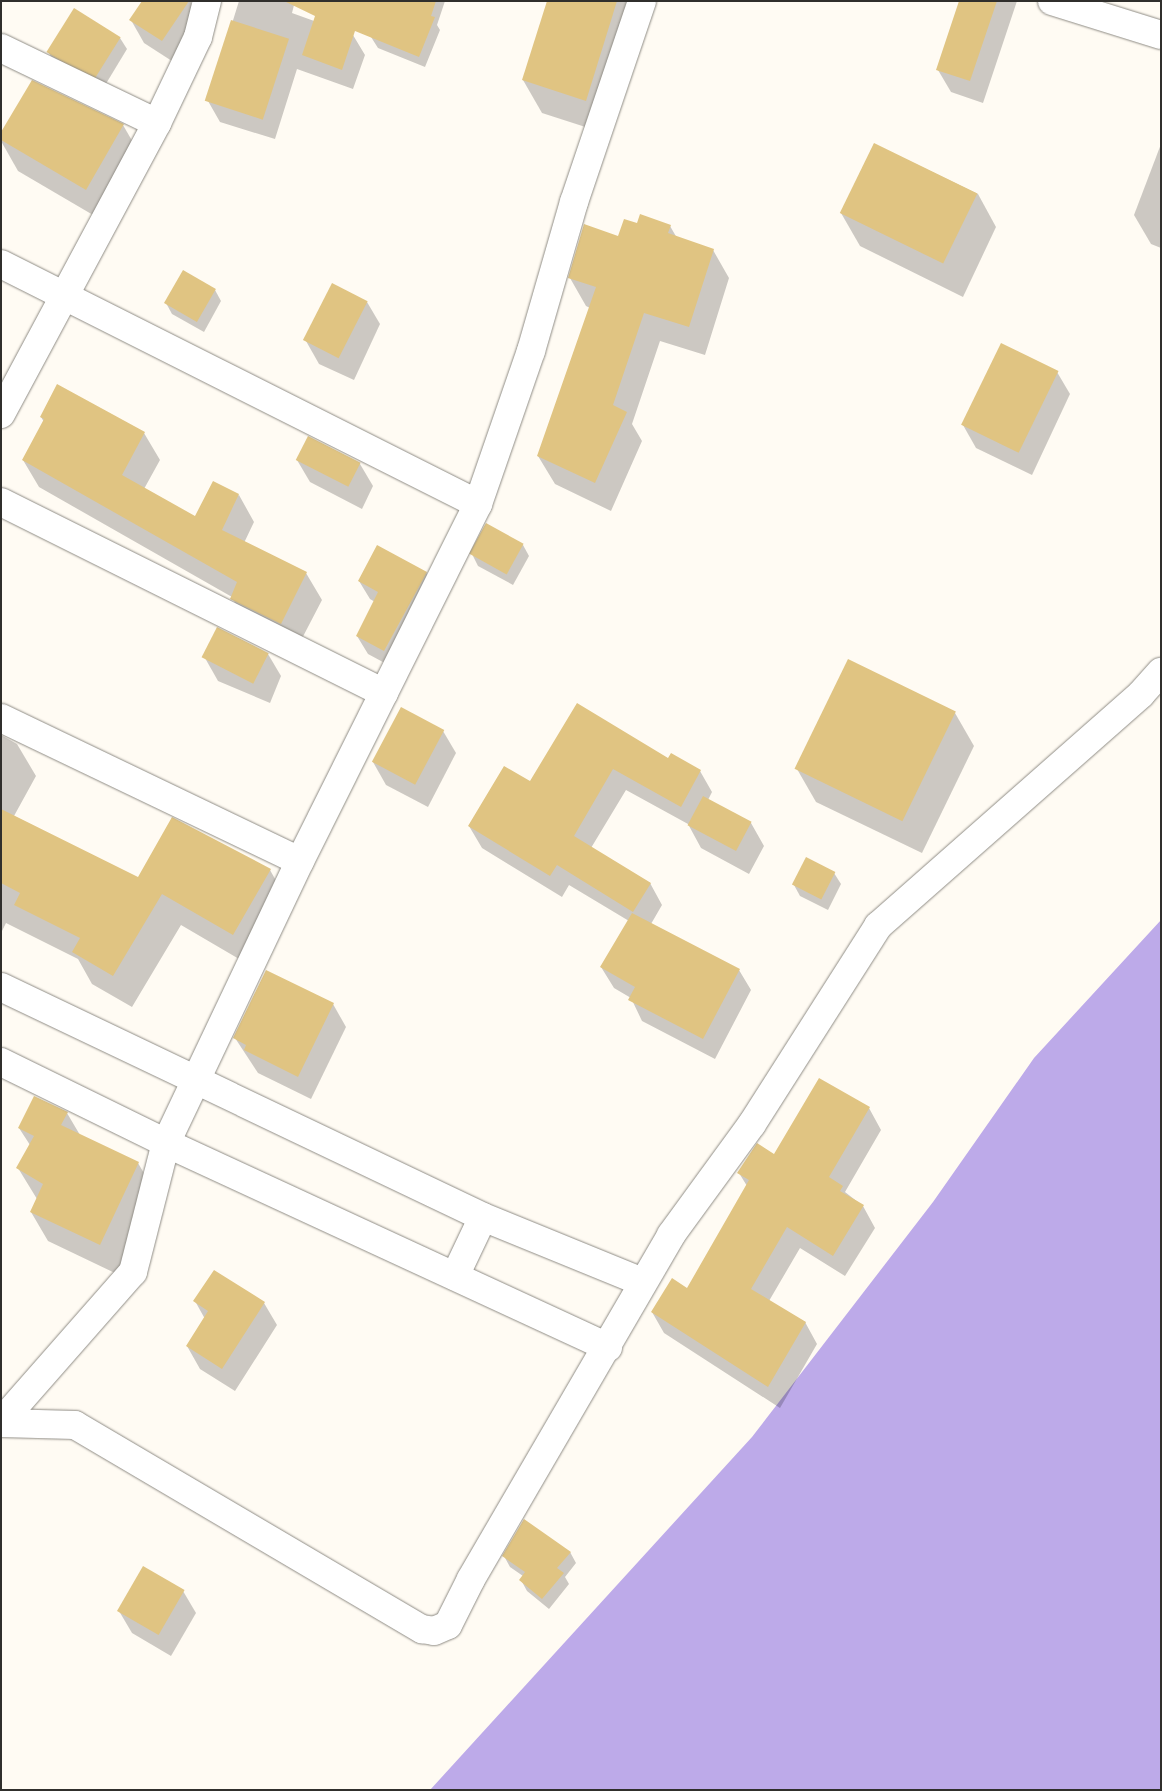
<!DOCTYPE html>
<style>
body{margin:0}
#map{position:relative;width:1162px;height:1791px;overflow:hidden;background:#fffbf3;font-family:"Roboto Condensed",sans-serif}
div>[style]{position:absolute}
.water>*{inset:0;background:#bdaae9}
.shadow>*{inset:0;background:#0003}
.building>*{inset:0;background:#e0c482;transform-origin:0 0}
.roads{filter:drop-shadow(0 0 1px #8f8c85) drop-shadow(0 0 1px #8f8c85)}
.minor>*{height:28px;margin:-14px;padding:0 14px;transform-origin:14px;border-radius:14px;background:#fff}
span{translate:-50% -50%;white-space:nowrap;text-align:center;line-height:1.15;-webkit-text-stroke:5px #fff;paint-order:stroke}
.frame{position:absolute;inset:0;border:2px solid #302f2c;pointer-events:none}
</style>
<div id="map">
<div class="water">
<div style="clip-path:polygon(1161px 920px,1161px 1790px,430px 1790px,752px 1437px,933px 1202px,1034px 1058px)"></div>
</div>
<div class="shadow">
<div style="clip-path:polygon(144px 1px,190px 1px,202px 22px,175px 63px,144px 43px,131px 20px)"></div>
<div style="clip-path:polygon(239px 1px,295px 1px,292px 13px,353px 35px,365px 55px,353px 89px,297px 69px,275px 139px,220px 122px,208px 101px)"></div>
<div style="clip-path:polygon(383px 1px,445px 1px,437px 25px,440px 30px,425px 67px,378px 48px,371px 37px)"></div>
<div style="clip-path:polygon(548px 1px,646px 1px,604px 133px,542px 113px,523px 80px)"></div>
<div style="clip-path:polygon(960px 1px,1017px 1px,983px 103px,951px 92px,938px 70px)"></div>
<div style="clip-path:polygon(74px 10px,120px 38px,127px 49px,104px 87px,55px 64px,49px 53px)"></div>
<div style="clip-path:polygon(123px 125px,142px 158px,105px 222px,18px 171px,1px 141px,1px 135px)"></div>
<div style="clip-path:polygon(874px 144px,978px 194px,996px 227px,963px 297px,860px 246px,841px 213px)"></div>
<div style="clip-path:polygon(1161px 144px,1161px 248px,1151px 244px,1134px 215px)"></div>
<div style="clip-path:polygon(638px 225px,670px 226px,677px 238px,713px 250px,729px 278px,705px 355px,660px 341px,632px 424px,642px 441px,611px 511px,555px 484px,538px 456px,590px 308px,586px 306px,570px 278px)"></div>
<div style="clip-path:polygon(215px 290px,221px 301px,204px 332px,172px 314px,166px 303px)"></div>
<div style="clip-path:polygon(367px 302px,380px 324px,354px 380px,319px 364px,306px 341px)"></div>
<div style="clip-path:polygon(1057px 372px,1070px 394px,1032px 475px,976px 448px,963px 425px)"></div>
<div style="clip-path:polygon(41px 417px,144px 433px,160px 460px,144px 489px,195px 518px,239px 495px,254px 522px,244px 543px,306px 573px,322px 600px,296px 650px,247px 626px,232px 597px,39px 487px,23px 460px,44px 422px)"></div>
<div style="clip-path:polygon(297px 460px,360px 464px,373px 486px,362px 509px,310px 482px)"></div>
<div style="clip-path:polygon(523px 545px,529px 556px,513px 585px,478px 566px,472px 554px)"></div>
<div style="clip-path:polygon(426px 572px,436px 591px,394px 668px,368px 654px,357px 636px,375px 602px,370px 599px,359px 581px)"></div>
<div style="clip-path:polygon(268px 654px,281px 676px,270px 703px,218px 681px,205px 658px)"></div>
<div style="clip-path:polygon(578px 705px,668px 760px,700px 771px,712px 792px,708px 800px,751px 823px,764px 846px,749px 874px,701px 848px,688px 824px,626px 790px,591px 848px,650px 883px,662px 905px,651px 924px,739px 970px,751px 990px,715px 1059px,642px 1021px,631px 998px,614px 988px,601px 967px,629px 921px,569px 885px,562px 897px,482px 848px,469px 826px,531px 783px)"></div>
<div style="clip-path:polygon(955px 713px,974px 746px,922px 853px,816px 802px,797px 769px)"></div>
<div style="clip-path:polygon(443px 731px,456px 753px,428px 807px,386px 785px,373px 762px)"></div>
<div style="clip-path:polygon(1px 735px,17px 744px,36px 776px,14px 816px,139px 879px,270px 870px,288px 902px,251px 966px,181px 925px,132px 1007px,92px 984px,78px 959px,6px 923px,1px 933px)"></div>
<div style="clip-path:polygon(807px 859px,834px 873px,841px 884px,828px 910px,800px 896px,794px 885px)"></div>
<div style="clip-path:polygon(333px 1004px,346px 1027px,311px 1099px,258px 1073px,235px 1038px)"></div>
<div style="clip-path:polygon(869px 1108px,881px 1130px,845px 1192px,863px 1206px,875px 1228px,845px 1276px,800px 1248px,769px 1301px,805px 1322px,817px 1344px,780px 1408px,664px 1333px,652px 1312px,687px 1290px,747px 1186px,739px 1173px)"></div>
<div style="clip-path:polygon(67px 1113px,80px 1135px,138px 1163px,155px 1192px,117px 1274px,48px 1241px,31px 1212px,37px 1199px,18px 1168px,30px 1145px,19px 1128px)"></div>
<div style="clip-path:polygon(195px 1301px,264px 1303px,277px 1325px,235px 1391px,200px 1369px,187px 1346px,205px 1319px)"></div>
<div style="clip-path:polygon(570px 1552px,576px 1563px,565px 1577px,569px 1584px,549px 1609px,527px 1591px,521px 1580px,523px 1576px,510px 1567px,504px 1556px)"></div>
<div style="clip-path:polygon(183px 1591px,196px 1613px,171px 1656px,132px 1633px,119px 1611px)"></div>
</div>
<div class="building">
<div style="clip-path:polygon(142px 1px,189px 1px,162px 41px,129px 20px)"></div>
<div style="clip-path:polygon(284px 1px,436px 1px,431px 16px,435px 17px,419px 57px,355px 31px,342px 70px,302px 55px,315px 16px)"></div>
<div style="clip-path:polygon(547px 1px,617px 1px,586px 101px,522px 80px)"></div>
<div style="clip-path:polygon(959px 1px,997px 1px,970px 81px,936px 70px)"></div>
<div style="left:74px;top:8px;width:55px;height:52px;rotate:32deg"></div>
<div style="left:231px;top:20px;width:61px;height:85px;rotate:18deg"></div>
<div style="clip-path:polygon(32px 80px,124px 124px,86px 190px,1px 140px,1px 132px)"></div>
<div style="left:874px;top:143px;width:115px;height:78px;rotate:26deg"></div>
<div style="clip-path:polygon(640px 214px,671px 225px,668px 233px,714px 249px,689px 327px,644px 313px,613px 405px,627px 412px,595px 483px,537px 456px,596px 287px,568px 278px,584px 224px,618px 236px,624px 219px,637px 223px)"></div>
<div style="left:183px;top:270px;width:38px;height:38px;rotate:30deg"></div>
<div style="left:332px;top:283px;width:40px;height:64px;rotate:27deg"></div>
<div style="left:1001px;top:343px;width:64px;height:91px;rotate:26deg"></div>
<div style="clip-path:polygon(57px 384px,145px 432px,122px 475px,195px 516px,213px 481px,239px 494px,222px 530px,307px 572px,281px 624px,230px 599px,237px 582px,22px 460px,44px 419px,40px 417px)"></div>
<div style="left:308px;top:436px;width:59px;height:27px;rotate:27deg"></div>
<div style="left:486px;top:523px;width:43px;height:35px;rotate:29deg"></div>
<div style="clip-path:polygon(377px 545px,427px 572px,384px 651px,356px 636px,378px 592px,358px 581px)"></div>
<div style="left:217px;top:627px;width:58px;height:34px;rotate:27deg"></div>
<div style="left:848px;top:659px;width:120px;height:122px;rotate:26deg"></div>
<div style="clip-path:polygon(577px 703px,668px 758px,671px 753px,701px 770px,681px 807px,613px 769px,574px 836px,651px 883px,633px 912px,557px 865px,550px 876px,468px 826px,504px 766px,530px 781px)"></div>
<div style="left:401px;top:707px;width:49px;height:62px;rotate:28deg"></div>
<div style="left:703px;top:796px;width:55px;height:33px;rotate:28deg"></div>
<div style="clip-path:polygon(1px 809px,138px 877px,172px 817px,271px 869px,233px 935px,162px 894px,113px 976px,72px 952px,80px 938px,14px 905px,20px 893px,1px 883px)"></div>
<div style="left:806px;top:857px;width:33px;height:31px;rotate:27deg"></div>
<div style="clip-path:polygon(632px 913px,740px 969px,703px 1039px,628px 1000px,635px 987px,600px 967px)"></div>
<div style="clip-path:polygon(266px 970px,334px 1003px,298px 1077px,244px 1050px,246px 1045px,233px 1038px)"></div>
<div style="clip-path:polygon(819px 1078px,870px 1107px,829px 1177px,843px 1186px,840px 1191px,864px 1205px,833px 1256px,787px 1227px,751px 1289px,806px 1322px,768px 1387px,651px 1312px,672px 1278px,687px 1288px,749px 1180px,737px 1173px,757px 1143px,774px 1154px)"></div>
<div style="clip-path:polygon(34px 1096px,68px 1112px,61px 1125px,139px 1162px,100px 1245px,30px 1212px,43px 1184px,16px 1168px,34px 1136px,18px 1128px)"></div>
<div style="clip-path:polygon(214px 1270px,265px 1302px,222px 1369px,186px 1346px,208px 1311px,193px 1301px)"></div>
<div style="clip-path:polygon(524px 1519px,571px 1552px,557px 1568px,564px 1573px,542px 1599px,519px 1580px,525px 1572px,502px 1556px)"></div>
<div style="left:143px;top:1566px;width:48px;height:52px;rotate:30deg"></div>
</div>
<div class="roads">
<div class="minor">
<div style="left:1052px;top:1px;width:114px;rotate:17.3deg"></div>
<div style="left:1px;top:48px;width:173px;rotate:25.7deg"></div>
<div style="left:1px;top:264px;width:534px;rotate:26.71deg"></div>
<div style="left:1px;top:414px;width:330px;rotate:-61.8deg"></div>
<div style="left:157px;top:123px;width:95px;rotate:-64.5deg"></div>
<div style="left:198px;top:37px;width:37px;rotate:-76deg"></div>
<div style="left:1px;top:502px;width:428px;rotate:26.5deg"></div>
<div style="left:1px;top:718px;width:331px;rotate:25.6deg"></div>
<div style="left:1px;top:987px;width:534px;rotate:25.51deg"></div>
<div style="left:483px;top:1217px;width:172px;rotate:22.2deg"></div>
<div style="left:1px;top:1062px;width:184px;rotate:26.1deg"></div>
<div style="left:166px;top:1143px;width:487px;rotate:24.8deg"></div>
<div style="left:455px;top:1276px;width:65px;rotate:-64.6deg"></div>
<div style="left:1px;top:1422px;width:200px;rotate:-48.7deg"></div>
<div style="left:133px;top:1272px;width:133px;rotate:-75.7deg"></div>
<div style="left:166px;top:1143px;width:312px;rotate:-64.6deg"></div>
<div style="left:300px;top:861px;width:399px;rotate:-63.5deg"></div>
<div style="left:478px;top:504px;width:162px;rotate:-70.9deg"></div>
<div style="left:531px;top:351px;width:155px;rotate:-73.9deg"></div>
<div style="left:574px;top:202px;width:212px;rotate:-71.3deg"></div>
<div style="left:1px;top:1423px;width:74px;rotate:1.5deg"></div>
<div style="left:75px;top:1425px;width:403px;rotate:30.5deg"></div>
<div style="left:422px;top:1629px;width:12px;rotate:9deg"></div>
<div style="left:434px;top:1631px;width:15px;rotate:-23deg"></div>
<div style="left:448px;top:1625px;width:51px;rotate:-63.4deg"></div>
<div style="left:471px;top:1579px;width:398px;rotate:-59.8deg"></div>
<div style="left:671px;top:1235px;width:137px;rotate:-53.9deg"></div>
<div style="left:752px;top:1124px;width:235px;rotate:-57.5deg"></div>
<div style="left:878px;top:926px;width:351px;rotate:-41.4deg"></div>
<div style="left:1141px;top:694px;width:30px;rotate:-48deg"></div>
</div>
</div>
<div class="frame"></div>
</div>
